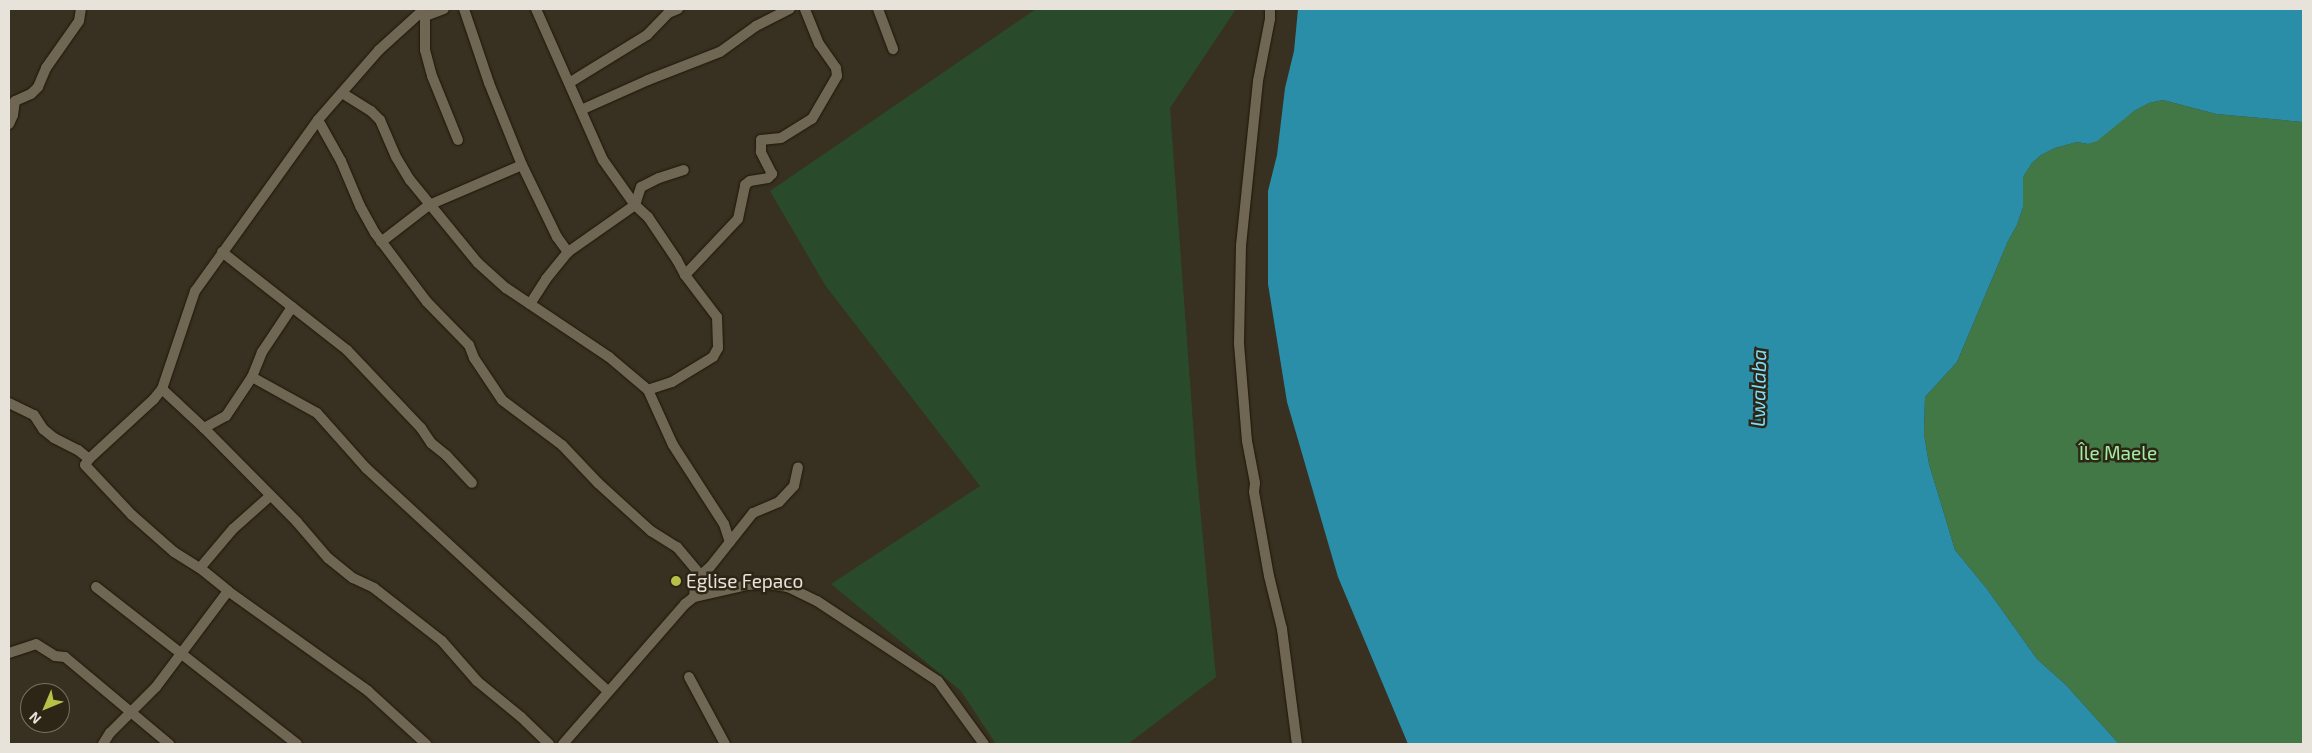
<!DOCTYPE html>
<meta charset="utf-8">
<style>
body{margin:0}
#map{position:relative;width:2312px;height:753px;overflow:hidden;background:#383020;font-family:"Exo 2",sans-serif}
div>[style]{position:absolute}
.green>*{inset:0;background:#294b2b}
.forest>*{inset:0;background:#427845}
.water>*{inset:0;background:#2a8ea9}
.roads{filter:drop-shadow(0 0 1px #1f1708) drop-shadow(0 0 1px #1f1708)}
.minor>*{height:10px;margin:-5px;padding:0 5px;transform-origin:5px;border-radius:5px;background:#6f6654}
.dots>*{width:14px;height:14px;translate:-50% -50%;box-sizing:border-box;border:2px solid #2d2616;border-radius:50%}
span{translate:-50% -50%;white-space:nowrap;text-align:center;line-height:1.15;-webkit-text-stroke:5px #2d2616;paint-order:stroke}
.park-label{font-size:19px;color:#a0eea3}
.poi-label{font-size:19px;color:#e8e3da}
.left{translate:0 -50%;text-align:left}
.water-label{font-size:20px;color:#7cdffd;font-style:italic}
.frame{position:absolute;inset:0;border:10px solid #e8e3da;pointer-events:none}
.north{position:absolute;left:20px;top:683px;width:50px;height:50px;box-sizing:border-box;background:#2d2616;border:1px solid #787264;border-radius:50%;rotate:225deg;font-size:14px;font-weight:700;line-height:20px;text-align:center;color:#e8e3da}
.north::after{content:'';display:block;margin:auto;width:18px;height:22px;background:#b7c148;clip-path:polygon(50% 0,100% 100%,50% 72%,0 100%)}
</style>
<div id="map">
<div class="green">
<div style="clip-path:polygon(1036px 9px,1236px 9px,1170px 108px,1196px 464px,1216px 677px,1128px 744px,996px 744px,961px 691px,831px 584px,980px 486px,825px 285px,770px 191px)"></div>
</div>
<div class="forest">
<div style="clip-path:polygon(2163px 100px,2216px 114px,2303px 122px,2303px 744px,2119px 744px,2066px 685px,2037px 659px,1987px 589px,1955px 550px,1929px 464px,1924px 434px,1925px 397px,1957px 362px,2008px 241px,2017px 225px,2023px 207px,2023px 177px,2032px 163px,2041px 155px,2055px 148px,2077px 142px,2088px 144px,2134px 111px,2149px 103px)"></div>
</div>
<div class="water">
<div style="clip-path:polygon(1298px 9px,2303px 9px,2303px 122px,2216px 114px,2163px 100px,2149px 103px,2134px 111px,2097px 141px,2088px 144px,2077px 142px,2055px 148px,2041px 155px,2032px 163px,2023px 177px,2023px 207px,2017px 225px,2008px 241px,1957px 362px,1925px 397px,1924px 434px,1929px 464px,1955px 550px,1987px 589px,2037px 659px,2066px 685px,2119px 744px,1408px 744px,1338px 577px,1287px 402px,1268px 284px,1268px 191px,1277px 155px,1285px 88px,1294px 51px)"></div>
</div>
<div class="roads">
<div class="minor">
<div style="left:464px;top:9px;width:78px;rotate:71.3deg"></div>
<div style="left:489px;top:83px;width:88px;rotate:68.1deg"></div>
<div style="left:522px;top:165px;width:80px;rotate:64.1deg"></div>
<div style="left:557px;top:237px;width:19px;rotate:54deg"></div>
<div style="left:536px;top:9px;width:165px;rotate:66.1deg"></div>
<div style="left:603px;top:160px;width:55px;rotate:54.6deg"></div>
<div style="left:635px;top:205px;width:18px;rotate:43deg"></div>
<div style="left:648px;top:217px;width:52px;rotate:56deg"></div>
<div style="left:677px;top:260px;width:17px;rotate:62deg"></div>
<div style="left:685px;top:275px;width:53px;rotate:52.7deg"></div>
<div style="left:717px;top:317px;width:31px;rotate:88deg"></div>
<div style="left:718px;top:348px;width:10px;rotate:119deg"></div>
<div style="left:713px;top:357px;width:48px;rotate:148.6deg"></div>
<div style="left:672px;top:382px;width:25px;rotate:162deg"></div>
<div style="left:878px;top:9px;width:43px;rotate:69.4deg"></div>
<div style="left:1270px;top:9px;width:10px;rotate:90deg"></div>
<div style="left:1270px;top:19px;width:63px;rotate:101deg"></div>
<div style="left:1258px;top:81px;width:166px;rotate:95.9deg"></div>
<div style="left:1241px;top:246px;width:98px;rotate:91.2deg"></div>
<div style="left:1239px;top:344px;width:97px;rotate:85.3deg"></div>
<div style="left:1247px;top:441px;width:43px;rotate:79.2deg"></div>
<div style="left:1255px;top:483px;width:9px;rotate:96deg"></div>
<div style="left:1254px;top:492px;width:85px;rotate:79.9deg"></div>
<div style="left:1269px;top:576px;width:55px;rotate:76.2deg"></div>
<div style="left:1282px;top:629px;width:116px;rotate:82.6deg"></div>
<div style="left:421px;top:12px;width:57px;rotate:137.9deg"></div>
<div style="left:379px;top:50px;width:93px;rotate:131.1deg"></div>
<div style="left:318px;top:120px;width:211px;rotate:125.7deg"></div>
<div style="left:195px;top:291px;width:103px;rotate:108.6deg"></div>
<div style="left:162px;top:389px;width:13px;rotate:129deg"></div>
<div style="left:154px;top:399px;width:88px;rotate:137.3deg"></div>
<div style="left:89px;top:459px;width:7px;rotate:124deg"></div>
<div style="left:85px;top:465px;width:69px;rotate:46.8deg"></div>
<div style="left:132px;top:515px;width:56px;rotate:41.4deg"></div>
<div style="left:174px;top:552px;width:31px;rotate:32deg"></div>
<div style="left:200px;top:568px;width:36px;rotate:39deg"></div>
<div style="left:228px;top:591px;width:172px;rotate:35.5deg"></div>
<div style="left:368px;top:691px;width:79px;rotate:42.4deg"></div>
<div style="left:422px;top:13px;width:4px;rotate:45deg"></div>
<div style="left:425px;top:16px;width:20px;rotate:-20deg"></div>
<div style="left:425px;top:16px;width:34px;rotate:90deg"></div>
<div style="left:425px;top:50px;width:27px;rotate:75deg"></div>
<div style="left:432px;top:76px;width:69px;rotate:67.9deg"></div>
<div style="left:569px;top:83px;width:92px;rotate:-31.6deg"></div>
<div style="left:647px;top:35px;width:30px;rotate:-46deg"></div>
<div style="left:668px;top:13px;width:11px;rotate:-22deg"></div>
<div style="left:342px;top:93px;width:34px;rotate:32deg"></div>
<div style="left:371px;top:111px;width:13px;rotate:45deg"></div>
<div style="left:380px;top:120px;width:40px;rotate:66.6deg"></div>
<div style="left:396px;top:157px;width:27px;rotate:59deg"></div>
<div style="left:410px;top:180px;width:107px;rotate:50.7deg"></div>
<div style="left:478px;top:263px;width:38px;rotate:42deg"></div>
<div style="left:506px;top:288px;width:124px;rotate:33.8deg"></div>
<div style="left:609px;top:357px;width:51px;rotate:40.2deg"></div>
<div style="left:648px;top:390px;width:60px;rotate:65.6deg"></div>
<div style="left:673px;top:445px;width:94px;rotate:57.2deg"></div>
<div style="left:724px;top:524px;width:19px;rotate:72deg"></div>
<div style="left:581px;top:110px;width:73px;rotate:-24.1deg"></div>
<div style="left:648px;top:80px;width:77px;rotate:-21.3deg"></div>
<div style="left:720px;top:52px;width:44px;rotate:-35.8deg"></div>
<div style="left:756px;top:26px;width:38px;rotate:-27deg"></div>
<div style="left:318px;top:120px;width:47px;rotate:60.7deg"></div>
<div style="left:341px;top:161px;width:49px;rotate:67.1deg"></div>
<div style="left:360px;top:206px;width:31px;rotate:61deg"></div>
<div style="left:375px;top:233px;width:86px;rotate:53deg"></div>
<div style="left:427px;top:302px;width:60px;rotate:45.7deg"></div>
<div style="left:469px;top:345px;width:14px;rotate:69deg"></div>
<div style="left:474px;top:358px;width:50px;rotate:56.3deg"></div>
<div style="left:502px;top:400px;width:75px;rotate:36.9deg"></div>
<div style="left:562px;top:445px;width:52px;rotate:46.5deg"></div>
<div style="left:598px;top:483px;width:72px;rotate:42.2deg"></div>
<div style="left:651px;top:531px;width:31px;rotate:32deg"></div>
<div style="left:677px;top:547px;width:30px;rotate:50deg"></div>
<div style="left:696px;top:570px;width:27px;rotate:94deg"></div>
<div style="left:9px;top:124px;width:10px;rotate:-66deg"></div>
<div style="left:13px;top:115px;width:14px;rotate:-82deg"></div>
<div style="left:15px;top:101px;width:17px;rotate:-24deg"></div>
<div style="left:31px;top:94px;width:10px;rotate:-45deg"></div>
<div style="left:38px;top:87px;width:21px;rotate:-67deg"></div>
<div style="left:46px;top:68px;width:57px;rotate:-54.9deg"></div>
<div style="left:79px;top:21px;width:12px;rotate:-81deg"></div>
<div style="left:381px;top:242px;width:61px;rotate:-37.6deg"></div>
<div style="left:429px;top:205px;width:101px;rotate:-23.3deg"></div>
<div style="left:222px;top:252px;width:159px;rotate:38.1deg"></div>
<div style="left:347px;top:350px;width:108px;rotate:46.5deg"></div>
<div style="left:421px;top:428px;width:18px;rotate:56deg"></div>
<div style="left:431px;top:443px;width:19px;rotate:39deg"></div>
<div style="left:446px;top:455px;width:38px;rotate:47deg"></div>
<div style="left:685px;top:275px;width:77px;rotate:-46.6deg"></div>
<div style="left:738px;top:219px;width:35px;rotate:-78deg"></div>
<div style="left:745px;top:185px;width:6px;rotate:-39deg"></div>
<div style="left:750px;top:181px;width:18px;rotate:-9deg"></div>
<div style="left:768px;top:178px;width:6px;rotate:-45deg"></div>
<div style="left:772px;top:174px;width:25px;rotate:-117deg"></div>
<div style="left:761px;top:152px;width:12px;rotate:-90deg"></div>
<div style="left:761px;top:140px;width:20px;rotate:-6deg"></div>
<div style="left:781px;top:138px;width:36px;rotate:-32deg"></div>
<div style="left:812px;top:119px;width:50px;rotate:-59.8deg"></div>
<div style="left:837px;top:76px;width:8px;rotate:-97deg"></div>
<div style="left:836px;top:68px;width:29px;rotate:-125deg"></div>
<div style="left:819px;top:44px;width:38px;rotate:-112deg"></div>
<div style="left:530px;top:304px;width:30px;rotate:-57deg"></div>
<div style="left:546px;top:279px;width:35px;rotate:-51deg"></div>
<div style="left:568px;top:252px;width:82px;rotate:-35deg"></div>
<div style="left:635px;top:205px;width:19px;rotate:-72deg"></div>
<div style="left:641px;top:187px;width:20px;rotate:-27deg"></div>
<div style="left:659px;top:178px;width:26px;rotate:-18deg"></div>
<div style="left:252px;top:377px;width:74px;rotate:29deg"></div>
<div style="left:317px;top:413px;width:74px;rotate:48.3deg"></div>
<div style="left:366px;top:468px;width:329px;rotate:42.7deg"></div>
<div style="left:162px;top:389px;width:57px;rotate:42.9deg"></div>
<div style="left:204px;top:428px;width:132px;rotate:45.3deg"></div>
<div style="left:297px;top:522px;width:48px;rotate:49.3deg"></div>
<div style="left:328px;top:558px;width:32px;rotate:39deg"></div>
<div style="left:353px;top:578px;width:23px;rotate:25deg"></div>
<div style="left:374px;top:588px;width:86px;rotate:37.9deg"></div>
<div style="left:442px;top:641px;width:53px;rotate:48.8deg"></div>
<div style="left:477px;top:681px;width:57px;rotate:39.3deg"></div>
<div style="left:521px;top:717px;width:39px;rotate:44deg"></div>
<div style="left:9px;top:403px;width:28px;rotate:26deg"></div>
<div style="left:34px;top:415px;width:17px;rotate:57deg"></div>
<div style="left:43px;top:429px;width:14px;rotate:39deg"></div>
<div style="left:54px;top:438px;width:27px;rotate:27deg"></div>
<div style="left:78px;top:450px;width:14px;rotate:39deg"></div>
<div style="left:204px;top:428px;width:25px;rotate:-29deg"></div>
<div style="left:226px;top:416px;width:47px;rotate:-56.3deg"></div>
<div style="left:252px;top:377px;width:27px;rotate:-68deg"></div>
<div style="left:262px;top:352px;width:54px;rotate:-56.3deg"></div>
<div style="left:200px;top:568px;width:51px;rotate:-49.8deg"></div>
<div style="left:233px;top:529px;width:50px;rotate:-41.7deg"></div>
<div style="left:696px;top:579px;width:18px;rotate:-41deg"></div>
<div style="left:710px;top:567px;width:69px;rotate:-51.5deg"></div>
<div style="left:753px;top:513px;width:28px;rotate:-23deg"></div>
<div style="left:779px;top:502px;width:22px;rotate:-47deg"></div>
<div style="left:794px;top:486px;width:19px;rotate:-78deg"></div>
<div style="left:96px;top:587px;width:255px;rotate:38deg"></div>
<div style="left:9px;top:653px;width:28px;rotate:-18deg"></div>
<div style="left:36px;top:644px;width:22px;rotate:32deg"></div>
<div style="left:55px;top:656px;width:10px;rotate:6deg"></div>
<div style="left:65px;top:657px;width:136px;rotate:39.9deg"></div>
<div style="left:689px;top:677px;width:76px;rotate:61.8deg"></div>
<div style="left:103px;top:744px;width:13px;rotate:-58deg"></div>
<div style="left:110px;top:733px;width:65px;rotate:-45deg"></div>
<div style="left:156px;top:687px;width:120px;rotate:-53.1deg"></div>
<div style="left:563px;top:744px;width:186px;rotate:-48.9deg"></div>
<div style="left:685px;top:604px;width:11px;rotate:-38deg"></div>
<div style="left:694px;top:597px;width:54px;rotate:-12.8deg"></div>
<div style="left:747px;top:585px;width:21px;rotate:-3deg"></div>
<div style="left:768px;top:584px;width:20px;rotate:9deg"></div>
<div style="left:788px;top:587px;width:32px;rotate:26deg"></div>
<div style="left:817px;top:601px;width:145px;rotate:33.5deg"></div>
<div style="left:938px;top:681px;width:78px;rotate:53.9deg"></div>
</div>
</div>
<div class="dots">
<div style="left:676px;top:581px;background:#b7c148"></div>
</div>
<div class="park-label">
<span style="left:2118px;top:453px">Île Maele</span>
</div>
<div class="poi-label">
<span class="left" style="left:686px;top:581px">Eglise Fepaco</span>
</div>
<div class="water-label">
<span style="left:1758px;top:388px;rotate:-89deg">Lwalaba</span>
</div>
<div class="frame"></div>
<div class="north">N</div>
</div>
